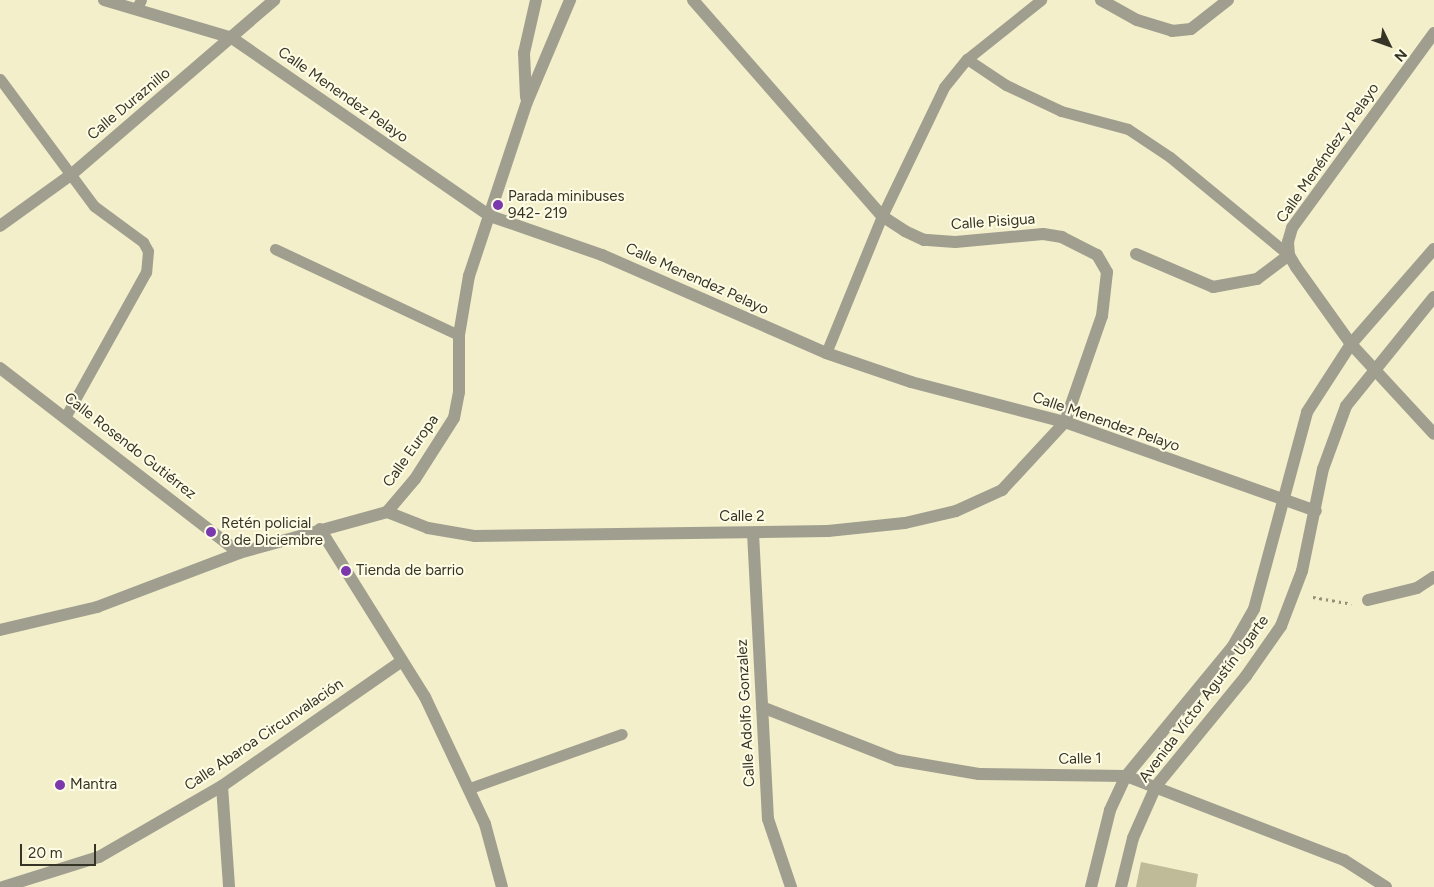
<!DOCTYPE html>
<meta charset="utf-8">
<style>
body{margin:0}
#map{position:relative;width:1434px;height:887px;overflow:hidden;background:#f3efca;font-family:Figtree,sans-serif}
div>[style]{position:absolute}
.green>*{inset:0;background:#bfbb99}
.path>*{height:3px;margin-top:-1.5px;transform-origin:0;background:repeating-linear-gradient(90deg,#949178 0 2.5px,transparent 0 6.5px)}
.service>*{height:11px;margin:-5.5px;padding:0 5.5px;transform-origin:5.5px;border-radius:5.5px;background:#a09f8f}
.pedestrian>*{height:12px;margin:-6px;padding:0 6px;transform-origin:6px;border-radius:6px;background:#a09f8f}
.minor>*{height:12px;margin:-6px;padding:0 6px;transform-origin:6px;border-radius:6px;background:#a09f8f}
.tertiary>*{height:12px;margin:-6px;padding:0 6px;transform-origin:6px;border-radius:6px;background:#a09f8f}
.dots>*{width:14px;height:14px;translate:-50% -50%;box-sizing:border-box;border:2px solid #fefce5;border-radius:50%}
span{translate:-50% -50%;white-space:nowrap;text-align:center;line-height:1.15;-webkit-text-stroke:4px #fefce5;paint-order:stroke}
.street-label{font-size:15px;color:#363426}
.poi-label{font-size:15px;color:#363426}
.left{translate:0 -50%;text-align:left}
.north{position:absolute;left:1364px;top:20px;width:50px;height:50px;-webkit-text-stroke:4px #fefce5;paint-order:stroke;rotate:132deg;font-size:14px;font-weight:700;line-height:20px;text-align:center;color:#363426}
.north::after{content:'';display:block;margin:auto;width:18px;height:22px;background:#363426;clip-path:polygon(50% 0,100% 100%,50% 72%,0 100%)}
.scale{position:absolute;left:20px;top:844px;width:76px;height:22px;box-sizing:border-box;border:2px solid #363426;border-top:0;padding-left:6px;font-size:15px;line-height:18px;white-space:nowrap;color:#363426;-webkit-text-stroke:4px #fefce5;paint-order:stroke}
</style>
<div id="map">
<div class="green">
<div style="clip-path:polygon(1141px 862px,1198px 874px,1196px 887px,1136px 887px)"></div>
</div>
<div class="path">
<div style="left:1313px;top:597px;width:39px;rotate:10deg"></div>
</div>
<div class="service">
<div style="left:136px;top:9px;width:10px;rotate:-61deg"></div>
<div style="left:967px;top:59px;width:47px;rotate:33.7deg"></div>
<div style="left:1006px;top:85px;width:61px;rotate:25.3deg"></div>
<div style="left:1061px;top:111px;width:69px;rotate:15deg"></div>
<div style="left:1128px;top:129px;width:50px;rotate:33.7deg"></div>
<div style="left:1170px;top:157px;width:154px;rotate:39.5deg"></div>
<div style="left:0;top:79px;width:158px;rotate:53.5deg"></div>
<div style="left:94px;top:206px;width:61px;rotate:36.3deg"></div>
<div style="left:143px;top:242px;width:10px;rotate:61deg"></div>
<div style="left:148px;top:251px;width:21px;rotate:95deg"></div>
<div style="left:146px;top:272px;width:165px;rotate:119.1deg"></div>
<div style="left:275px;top:249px;width:203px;rotate:25.1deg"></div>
<div style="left:826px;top:353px;width:148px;rotate:-67.8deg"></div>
<div style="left:882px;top:216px;width:143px;rotate:-64.3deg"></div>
<div style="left:944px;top:87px;width:36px;rotate:-51deg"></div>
<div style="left:967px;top:59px;width:95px;rotate:-38.6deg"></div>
<div style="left:470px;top:788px;width:161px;rotate:-19.6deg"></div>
</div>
<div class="pedestrian">
<div style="left:1368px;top:600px;width:50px;rotate:-13.8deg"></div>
<div style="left:1417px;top:588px;width:20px;rotate:-33deg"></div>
</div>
<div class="minor">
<div style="left:104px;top:0;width:134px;rotate:16.5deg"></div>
<div style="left:232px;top:38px;width:313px;rotate:34.6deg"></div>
<div style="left:490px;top:216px;width:119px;rotate:19.2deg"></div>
<div style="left:602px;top:255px;width:244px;rotate:23.6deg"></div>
<div style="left:826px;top:353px;width:90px;rotate:18.8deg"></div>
<div style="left:911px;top:382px;width:159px;rotate:14.6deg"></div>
<div style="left:1065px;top:422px;width:266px;rotate:19.5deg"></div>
<div style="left:1101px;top:0;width:41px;rotate:29.1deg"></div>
<div style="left:1137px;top:20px;width:37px;rotate:17deg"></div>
<div style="left:1172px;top:31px;width:19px;rotate:-6deg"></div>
<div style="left:1191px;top:29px;width:47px;rotate:-38.1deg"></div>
<div style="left:1434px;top:33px;width:241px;rotate:126.1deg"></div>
<div style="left:1292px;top:228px;width:15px;rotate:106deg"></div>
<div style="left:1288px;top:242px;width:13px;rotate:86deg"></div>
<div style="left:1289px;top:255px;width:14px;rotate:60deg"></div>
<div style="left:1296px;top:267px;width:95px;rotate:54.5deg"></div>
<div style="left:1351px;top:344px;width:122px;rotate:47.3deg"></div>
<div style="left:526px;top:97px;width:44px;rotate:-92.6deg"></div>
<div style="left:524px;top:53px;width:54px;rotate:-77.2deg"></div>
<div style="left:0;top:226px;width:89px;rotate:-35.8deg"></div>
<div style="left:72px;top:174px;width:267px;rotate:-40.7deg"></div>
<div style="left:1136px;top:254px;width:84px;rotate:23.2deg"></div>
<div style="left:1213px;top:287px;width:45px;rotate:-10.3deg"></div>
<div style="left:1257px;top:279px;width:40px;rotate:-37deg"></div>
<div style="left:0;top:368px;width:302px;rotate:37.7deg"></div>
<div style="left:387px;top:512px;width:44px;rotate:21.3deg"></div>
<div style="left:428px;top:528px;width:48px;rotate:9.7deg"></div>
<div style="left:475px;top:536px;width:353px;rotate:-0.8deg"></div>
<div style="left:828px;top:531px;width:77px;rotate:-5.9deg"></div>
<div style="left:905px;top:523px;width:52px;rotate:-13.2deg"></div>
<div style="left:956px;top:511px;width:51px;rotate:-24.5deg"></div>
<div style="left:1002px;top:490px;width:93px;rotate:-47.2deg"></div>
<div style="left:1065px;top:422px;width:112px;rotate:-70.8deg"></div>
<div style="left:1102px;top:316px;width:44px;rotate:-83.5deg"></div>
<div style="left:1107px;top:272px;width:20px;rotate:-120deg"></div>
<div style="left:1097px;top:255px;width:39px;rotate:-153deg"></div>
<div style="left:1062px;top:237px;width:19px;rotate:-171deg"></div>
<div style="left:1043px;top:234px;width:88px;rotate:174.8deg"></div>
<div style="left:955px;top:242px;width:31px;rotate:-176deg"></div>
<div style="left:924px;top:240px;width:21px;rotate:-155deg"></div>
<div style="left:905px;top:231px;width:27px;rotate:-147deg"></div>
<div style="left:882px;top:216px;width:287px;rotate:-131.2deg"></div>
<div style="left:320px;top:529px;width:198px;rotate:58deg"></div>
<div style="left:425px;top:697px;width:140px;rotate:64.7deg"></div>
<div style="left:485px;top:824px;width:65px;rotate:74.9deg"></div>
<div style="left:753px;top:533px;width:286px;rotate:87deg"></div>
<div style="left:768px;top:819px;width:72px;rotate:71.3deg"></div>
<div style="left:0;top:630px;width:100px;rotate:-13.3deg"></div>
<div style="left:97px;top:607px;width:152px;rotate:-20.8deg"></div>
<div style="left:239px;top:553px;width:154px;rotate:-15.5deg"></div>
<div style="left:387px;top:512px;width:43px;rotate:-49.7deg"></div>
<div style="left:415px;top:479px;width:72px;rotate:-57.4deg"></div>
<div style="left:454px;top:418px;width:26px;rotate:-79deg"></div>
<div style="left:459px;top:392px;width:57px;rotate:-90deg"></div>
<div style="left:459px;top:335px;width:60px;rotate:-80.4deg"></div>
<div style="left:469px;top:276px;width:183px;rotate:-71.6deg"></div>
<div style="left:527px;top:102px;width:111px;rotate:-67.1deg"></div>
<div style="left:762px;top:707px;width:145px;rotate:21.4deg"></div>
<div style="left:897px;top:760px;width:83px;rotate:9.7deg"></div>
<div style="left:979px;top:774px;width:147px;rotate:0.8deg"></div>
<div style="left:1126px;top:776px;width:234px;rotate:21.1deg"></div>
<div style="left:1344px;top:860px;width:50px;rotate:32.7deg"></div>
<div style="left:222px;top:786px;width:101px;rotate:86deg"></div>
<div style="left:3px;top:887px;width:101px;rotate:-17.4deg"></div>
<div style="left:99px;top:857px;width:142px;rotate:-30deg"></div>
<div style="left:222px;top:786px;width:219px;rotate:-34.8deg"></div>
</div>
<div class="tertiary">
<div style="left:1091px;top:887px;width:79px;rotate:-76.1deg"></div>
<div style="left:1110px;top:810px;width:38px;rotate:-65deg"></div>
<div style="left:1126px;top:776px;width:168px;rotate:-50.5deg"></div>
<div style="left:1233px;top:646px;width:43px;rotate:-60.4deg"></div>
<div style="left:1254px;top:609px;width:204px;rotate:-74.9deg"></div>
<div style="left:1307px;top:412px;width:81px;rotate:-57.1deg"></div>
<div style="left:1351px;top:344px;width:126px;rotate:-48.9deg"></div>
<div style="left:1121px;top:887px;width:50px;rotate:-76.2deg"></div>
<div style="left:1133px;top:838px;width:57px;rotate:-66.1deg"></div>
<div style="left:1156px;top:786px;width:142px;rotate:-50.7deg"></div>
<div style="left:1246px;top:676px;width:61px;rotate:-55deg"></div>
<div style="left:1281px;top:626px;width:59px;rotate:-69.1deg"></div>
<div style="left:1302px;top:571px;width:104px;rotate:-78.4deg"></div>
<div style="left:1323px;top:469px;width:67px;rotate:-69.9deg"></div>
<div style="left:1346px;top:406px;width:140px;rotate:-51.1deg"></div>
</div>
<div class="dots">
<div style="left:498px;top:205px;background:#7a38ac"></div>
<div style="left:211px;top:532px;background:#7a38ac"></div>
<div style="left:346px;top:571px;background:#7a38ac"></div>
<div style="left:60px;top:785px;background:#7a38ac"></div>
</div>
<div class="street-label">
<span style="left:343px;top:95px;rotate:35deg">Calle Menendez Pelayo</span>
<span style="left:129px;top:104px;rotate:-40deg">Calle Duraznillo</span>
<span style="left:1328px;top:153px;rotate:-55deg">Calle Menéndez y Pelayo</span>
<span style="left:993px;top:222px;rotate:-4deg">Calle Pisigua</span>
<span style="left:697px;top:279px;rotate:24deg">Calle Menendez Pelayo</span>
<span style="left:1106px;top:422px;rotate:19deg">Calle Menendez Pelayo</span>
<span style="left:130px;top:446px;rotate:38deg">Calle Rosendo Gutiérrez</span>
<span style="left:411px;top:451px;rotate:-55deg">Calle Europa</span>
<span style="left:742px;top:517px">Calle 2</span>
<span style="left:1204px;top:699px;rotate:-53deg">Avenida Víctor Agustín Ugarte</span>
<span style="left:746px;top:713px;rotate:-93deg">Calle Adolfo Gonzalez</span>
<span style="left:264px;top:735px;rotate:-34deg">Calle Abaroa Circunvalación</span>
<span style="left:1080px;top:759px;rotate:-1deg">Calle 1</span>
</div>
<div class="poi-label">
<span class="left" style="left:508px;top:205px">Parada minibuses<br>942- 219</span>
<span class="left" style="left:221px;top:532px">Retén policial<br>8 de Diciembre</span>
<span class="left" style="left:356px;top:571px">Tienda de barrio</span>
<span class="left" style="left:70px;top:785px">Mantra</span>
</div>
<div class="north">N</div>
<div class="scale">20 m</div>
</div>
